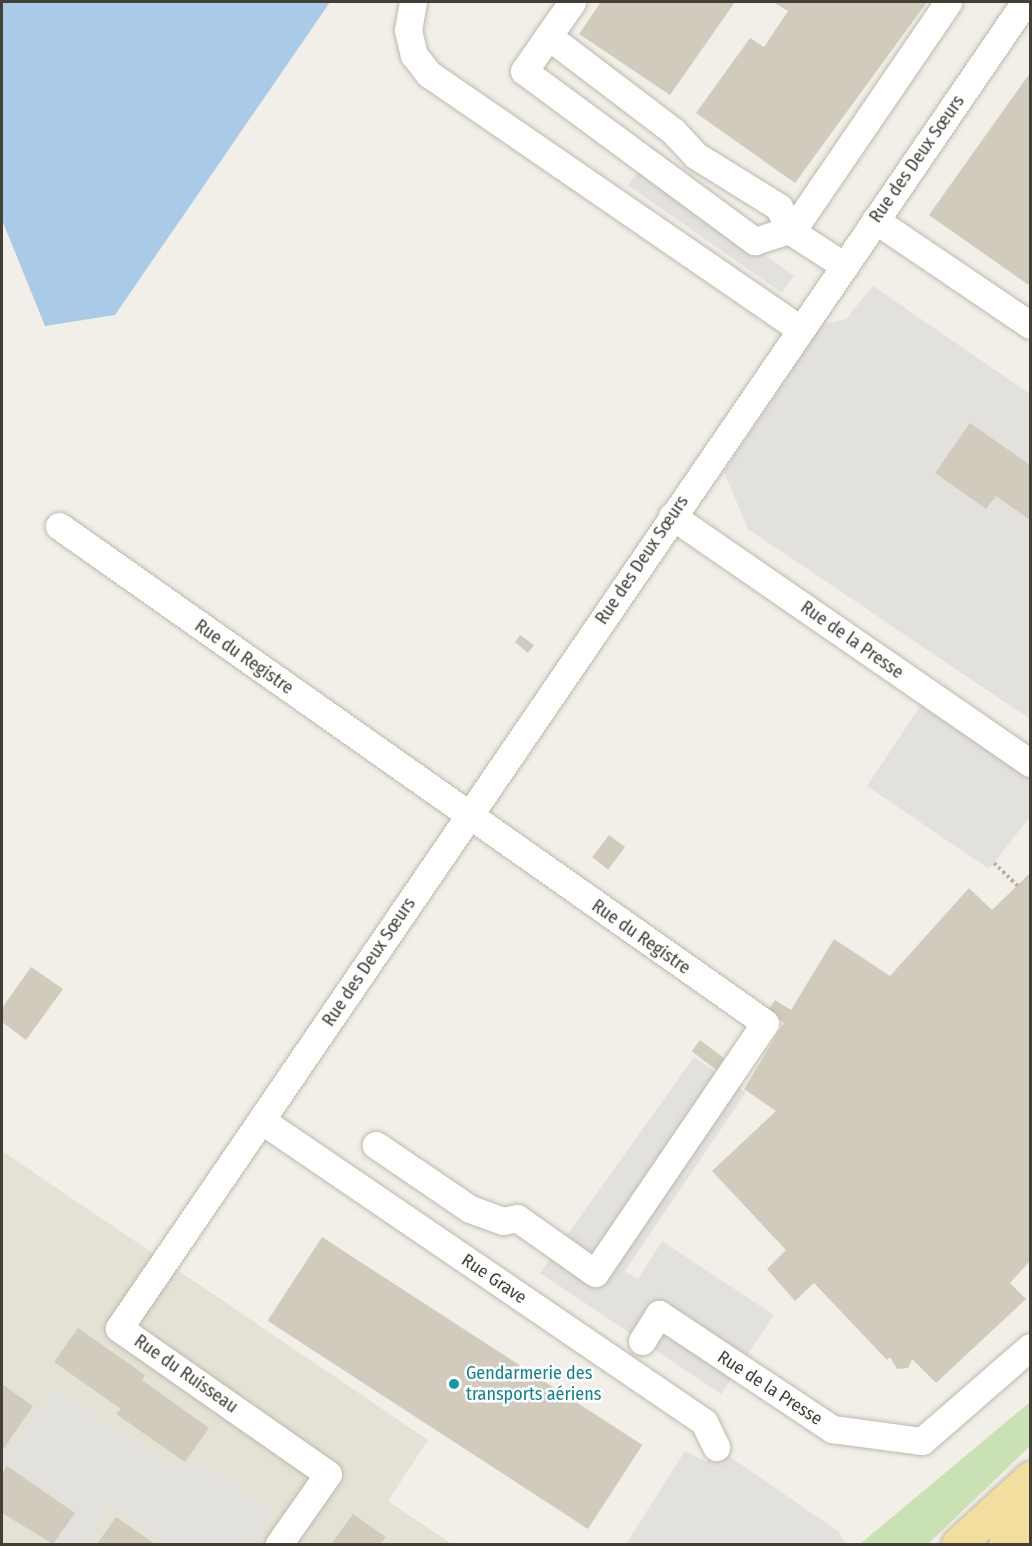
<!DOCTYPE html>
<meta charset="utf-8">
<style>
body{margin:0}
#map{position:relative;width:1032px;height:1546px;overflow:hidden;background:#f1efe7;font-family:"Fira Sans Condensed",sans-serif}
div>[style]{position:absolute}
.residential>*{inset:0;background:#e4e1d5}
.green>*{inset:0;background:#cae1b4}
.parking>*{inset:0;background:#e3e1de;transform-origin:0 0}
.water>*{inset:0;background:#aacbe7}
.building>*{inset:0;background:#d1cbbd;transform-origin:0 0}
.path>*{height:4px;margin-top:-2px;transform-origin:0;background:repeating-linear-gradient(90deg,#bcb39d 0 3px,transparent 0 6px)}
.roads{filter:drop-shadow(0 0 2px #beb9ad) drop-shadow(0 0 2px #beb9ad)}
.minor>*{height:27px;margin:-13.5px;padding:0 13.5px;transform-origin:13.5px;border-radius:13.5px;background:#fff}
.major>*{height:33px;margin:-16.5px;padding:0 16.5px;transform-origin:16.5px;border-radius:16.5px;background:#f2df9f}
.dots>*{width:16px;height:16px;translate:-50% -50%;box-sizing:border-box;border:3px solid #fff;border-radius:50%}
span{translate:-50% -50%;white-space:nowrap;text-align:center;line-height:1.15;-webkit-text-stroke:5px #fff;paint-order:stroke}
.street-label{font-size:18px;color:#433f37}
.culture-label{font-size:18px;color:#0d838f}
.left{translate:0 -50%;text-align:left}
.frame{position:absolute;inset:0;border:3px solid #433f37;pointer-events:none}
</style>
<div id="map">
<div class="residential">
<div style="clip-path:polygon(2px 1151px,428px 1440px,388px 1501px,452px 1544px,2px 1544px)"></div>
</div>
<div class="green">
<div style="clip-path:polygon(1030px 1402px,1030px 1446px,928px 1544px,860px 1544px)"></div>
</div>
<div class="parking">
<div style="left:640px;top:168px;width:188px;height:21px;rotate:35deg"></div>
<div style="clip-path:polygon(873px 286px,1030px 394px,1030px 719px,748px 529px,724px 472px,822px 324px,846px 319px)"></div>
<div style="clip-path:polygon(923px 702px,1030px 778px,1030px 817px,989px 869px,867px 786px)"></div>
<div style="clip-path:polygon(694px 1057px,746px 1092px,625px 1271px,638px 1279px,662px 1241px,774px 1315px,721px 1394px,540px 1273px)"></div>
<div style="clip-path:polygon(54px 1388px,182px 1472px,193px 1457px,273px 1511px,249px 1544px,166px 1544px,111px 1507px,85px 1544px,55px 1544px,77px 1511px,3px 1460px)"></div>
<div style="clip-path:polygon(716px 1447px,839px 1532px,846px 1544px,626px 1544px,685px 1451px,706px 1462px)"></div>
</div>
<div class="water">
<div style="clip-path:polygon(2px 2px,330px 2px,115px 315px,45px 326px,2px 220px)"></div>
</div>
<div class="building">
<div style="clip-path:polygon(601px 2px,735px 2px,670px 95px,579px 34px)"></div>
<div style="clip-path:polygon(773px 2px,927px 2px,795px 183px,696px 113px,750px 38px,764px 47px,788px 11px)"></div>
<div style="clip-path:polygon(1030px 73px,1030px 286px,929px 215px)"></div>
<div style="clip-path:polygon(970px 423px,1030px 465px,1030px 520px,996px 496px,986px 509px,935px 473px)"></div>
<div style="clip-path:polygon(520px 635px,534px 645px,528px 653px,515px 642px)"></div>
<div style="left:609px;top:835px;width:20px;height:28px;rotate:37deg"></div>
<div style="clip-path:polygon(1030px 873px,1030px 1261px,1010px 1283px,1026px 1299px,936px 1383px,912px 1359px,908px 1368px,897px 1369px,890px 1357px,887px 1360px,814px 1283px,795px 1301px,767px 1269px,786px 1250px,712px 1171px,776px 1111px,744px 1089px,784px 1023px,768px 1011px,775px 1000px,791px 1010px,834px 939px,890px 976px,969px 888px,992px 910px)"></div>
<div style="clip-path:polygon(31px 967px,63px 989px,26px 1040px,2px 1022px,2px 1008px)"></div>
<div style="left:700px;top:1040px;width:31px;height:14px;rotate:37deg"></div>
<div style="left:322px;top:1237px;width:382px;height:100px;rotate:33deg"></div>
<div style="clip-path:polygon(78px 1328px,145px 1375px,142px 1380px,209px 1428px,185px 1462px,116px 1414px,121px 1409px,54px 1362px)"></div>
<div style="clip-path:polygon(2px 1384px,33px 1406px,2px 1451px)"></div>
<div style="clip-path:polygon(7px 1466px,75px 1513px,53px 1544px,2px 1513px,2px 1474px)"></div>
<div style="clip-path:polygon(353px 1514px,386px 1537px,380px 1544px,331px 1544px)"></div>
<div style="clip-path:polygon(116px 1517px,155px 1544px,97px 1544px)"></div>
</div>
<div class="path">
<div style="left:994px;top:863px;width:33px;rotate:44deg"></div>
</div>
<div class="roads">
<div class="minor">
<div style="left:413px;top:2px;width:28px;rotate:100deg"></div>
<div style="left:408px;top:30px;width:26px;rotate:77deg"></div>
<div style="left:414px;top:55px;width:24px;rotate:52deg"></div>
<div style="left:429px;top:74px;width:450px;rotate:34.5deg"></div>
<div style="left:572px;top:2px;width:84px;rotate:124.8deg"></div>
<div style="left:524px;top:71px;width:287px;rotate:36.4deg"></div>
<div style="left:755px;top:241px;width:36px;rotate:-18deg"></div>
<div style="left:789px;top:230px;width:64px;rotate:32.9deg"></div>
<div style="left:548px;top:36px;width:157px;rotate:37.2deg"></div>
<div style="left:673px;top:131px;width:33px;rotate:47deg"></div>
<div style="left:695px;top:155px;width:99px;rotate:31.8deg"></div>
<div style="left:779px;top:207px;width:25px;rotate:67deg"></div>
<div style="left:875px;top:220px;width:187px;rotate:34.1deg"></div>
<div style="left:792px;top:231px;width:277px;rotate:-55.7deg"></div>
<div style="left:672px;top:516px;width:435px;rotate:34.6deg"></div>
<div style="left:59px;top:526px;width:863px;rotate:35.14deg"></div>
<div style="left:765px;top:1023px;width:302px;rotate:124.2deg"></div>
<div style="left:595px;top:1273px;width:95px;rotate:-144.8deg"></div>
<div style="left:517px;top:1218px;width:14px;rotate:168deg"></div>
<div style="left:503px;top:1221px;width:35px;rotate:-160deg"></div>
<div style="left:470px;top:1209px;width:114px;rotate:-145.8deg"></div>
<div style="left:261px;top:1120px;width:536px;rotate:34.28deg"></div>
<div style="left:704px;top:1422px;width:28px;rotate:64deg"></div>
<div style="left:642px;top:1341px;width:32px;rotate:-58deg"></div>
<div style="left:659px;top:1314px;width:208px;rotate:33.6deg"></div>
<div style="left:832px;top:1429px;width:91px;rotate:7.6deg"></div>
<div style="left:922px;top:1441px;width:143px;rotate:-41deg"></div>
<div style="left:279px;top:1544px;width:85px;rotate:-55deg"></div>
<div style="left:328px;top:1474px;width:255px;rotate:-145.1deg"></div>
<div style="left:119px;top:1328px;width:1606px;rotate:-55.66deg"></div>
</div>
<div class="major">
<div style="left:958px;top:1544px;width:98px;rotate:-42.5deg"></div>
<div style="left:1005px;top:1544px;width:38px;rotate:-48deg"></div>
</div>
</div>
<div class="dots">
<div style="left:454px;top:1384px;background:#0f9aa8"></div>
</div>
<div class="street-label">
<span style="left:917px;top:159px;rotate:-55deg">Rue des Deux Sœurs</span>
<span style="left:642px;top:560px;rotate:-56deg">Rue des Deux Sœurs</span>
<span style="left:852px;top:640px;rotate:35deg">Rue de la Presse</span>
<span style="left:244px;top:657px;rotate:35deg">Rue du Registre</span>
<span style="left:641px;top:937px;rotate:35deg">Rue du Registre</span>
<span style="left:369px;top:962px;rotate:-56deg">Rue des Deux Sœurs</span>
<span style="left:494px;top:1279px;rotate:34deg">Rue Grave</span>
<span style="left:186px;top:1374px;rotate:35deg">Rue du Ruisseau</span>
<span style="left:770px;top:1388px;rotate:33deg">Rue de la Presse</span>
</div>
<div class="culture-label">
<span class="left" style="left:466px;top:1384px">Gendarmerie des<br>transports aériens</span>
</div>
<div class="frame"></div>
</div>
